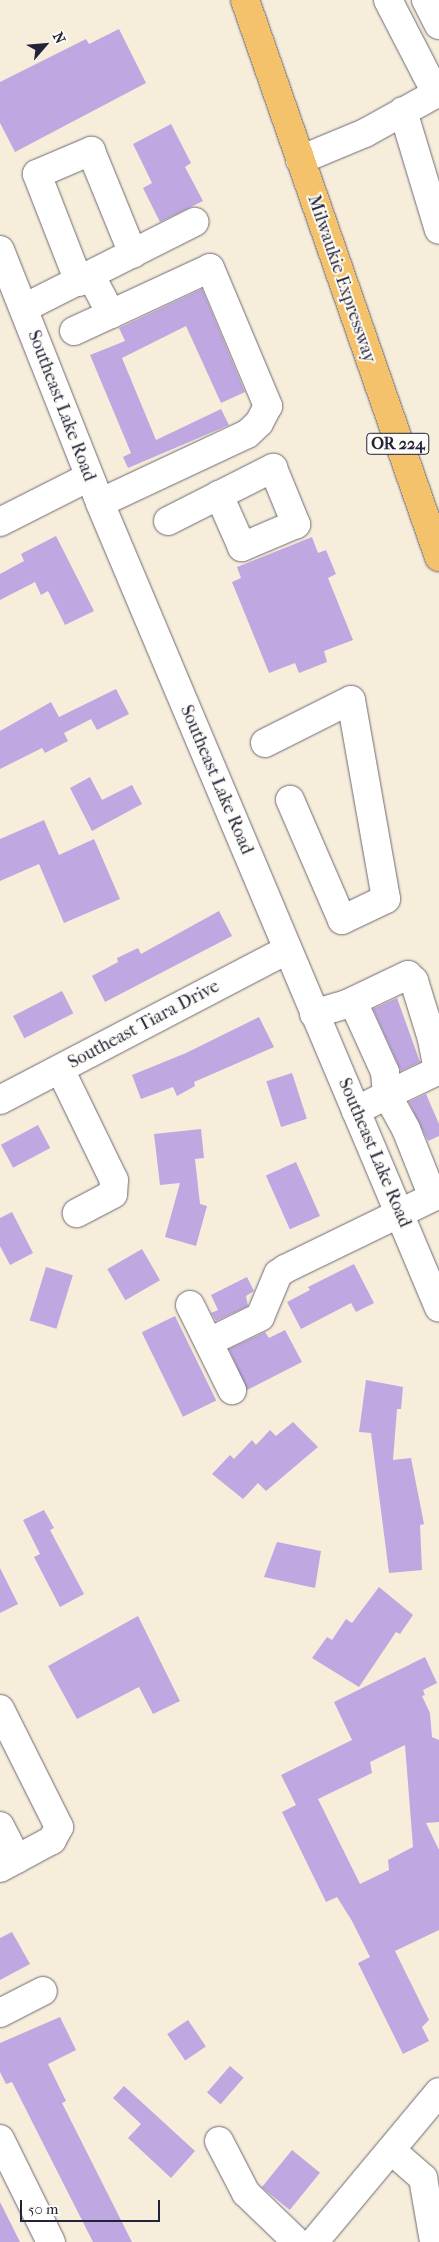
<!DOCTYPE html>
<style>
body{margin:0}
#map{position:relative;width:439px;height:2242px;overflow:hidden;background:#f7eddb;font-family:"IM FELL French Canon",serif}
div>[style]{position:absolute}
.building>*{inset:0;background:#bfa7e1;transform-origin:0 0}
.roads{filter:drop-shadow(0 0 1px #6d6973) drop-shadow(0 0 1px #6d6973)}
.minor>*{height:28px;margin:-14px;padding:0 14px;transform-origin:14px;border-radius:14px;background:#fff}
.highway>*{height:28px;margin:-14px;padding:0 14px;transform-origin:14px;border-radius:14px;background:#f4c26a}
span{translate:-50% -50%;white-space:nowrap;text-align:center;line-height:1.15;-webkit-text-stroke:4px #fdfcf7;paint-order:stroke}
.shield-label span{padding:1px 4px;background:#fdfcf7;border:1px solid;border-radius:4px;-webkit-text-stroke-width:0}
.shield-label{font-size:16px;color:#22223b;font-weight:700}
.street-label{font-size:18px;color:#22223b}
.north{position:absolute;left:20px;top:20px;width:50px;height:50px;-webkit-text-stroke:4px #fdfcf7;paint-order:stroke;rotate:63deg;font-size:14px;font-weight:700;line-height:20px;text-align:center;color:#22223b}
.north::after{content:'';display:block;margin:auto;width:18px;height:22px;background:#22223b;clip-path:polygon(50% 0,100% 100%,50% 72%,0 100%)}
.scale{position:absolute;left:20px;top:2200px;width:140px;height:22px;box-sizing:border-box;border:2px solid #22223b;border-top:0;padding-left:6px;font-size:15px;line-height:18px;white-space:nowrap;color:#22223b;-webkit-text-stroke:4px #fdfcf7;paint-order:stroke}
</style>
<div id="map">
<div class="building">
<div style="clip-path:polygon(119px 29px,146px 83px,15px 152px,0 123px,0 82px,86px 39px,89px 44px)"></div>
<div style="clip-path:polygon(171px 124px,191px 163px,185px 167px,203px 201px,160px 222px,143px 188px,152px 183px,133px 144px)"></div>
<div style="clip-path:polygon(202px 289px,245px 392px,221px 403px,186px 326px,122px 358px,156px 440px,221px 409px,229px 425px,128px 468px,123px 457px,131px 453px,90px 355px,125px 341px,119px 328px)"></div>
<div style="clip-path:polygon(56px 536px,94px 611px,65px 625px,48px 591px,41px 595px,35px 582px,0 600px,0 574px,24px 561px,21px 554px)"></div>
<div style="clip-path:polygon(312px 537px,318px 553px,326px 550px,336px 574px,328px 578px,353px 640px,324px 651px,327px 662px,299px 673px,295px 663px,269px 673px,232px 582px,241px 578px,237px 567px)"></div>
<div style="clip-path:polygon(116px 689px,129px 714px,97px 730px,91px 719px,64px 733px,68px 741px,45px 753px,42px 748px,0 769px,0 731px,51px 702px,59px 717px)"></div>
<div style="clip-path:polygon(90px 777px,102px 800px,132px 785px,142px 804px,92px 831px,70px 788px)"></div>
<div style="clip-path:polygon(44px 820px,59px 855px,94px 839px,120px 899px,64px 923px,39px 864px,0 881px,0 839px)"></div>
<div style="clip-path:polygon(219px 911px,232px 936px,105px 1002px,92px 976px,118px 962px,117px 958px,138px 948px,141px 954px)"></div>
<div style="left:62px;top:991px;width:25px;height:55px;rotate:63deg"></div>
<div style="clip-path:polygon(397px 998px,420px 1062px,401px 1071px,373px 1009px)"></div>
<div style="clip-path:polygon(259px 1017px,274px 1047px,194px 1082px,195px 1086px,177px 1096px,173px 1087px,141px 1099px,132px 1075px,186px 1053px)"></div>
<div style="left:292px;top:1073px;width:48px;height:27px;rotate:72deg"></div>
<div style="clip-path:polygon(426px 1094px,439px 1124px,439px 1136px,428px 1141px,409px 1102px)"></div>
<div style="left:38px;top:1125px;width:26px;height:42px;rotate:62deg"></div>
<div style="clip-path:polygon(201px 1129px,204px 1158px,195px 1159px,200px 1204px,207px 1206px,196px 1246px,165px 1237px,180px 1183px,160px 1185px,154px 1134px)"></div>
<div style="left:296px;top:1162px;width:59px;height:33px;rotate:66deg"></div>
<div style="clip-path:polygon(12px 1212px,33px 1253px,10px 1265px,0 1246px,0 1218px)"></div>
<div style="left:142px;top:1249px;width:36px;height:40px;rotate:60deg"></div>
<div style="clip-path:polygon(354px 1264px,374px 1303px,356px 1312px,351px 1303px,301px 1329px,287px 1302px,310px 1290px,308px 1287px)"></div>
<div style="left:46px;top:1267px;width:28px;height:56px;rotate:17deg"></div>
<div style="clip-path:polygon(247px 1277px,254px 1291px,246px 1296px,248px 1306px,216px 1321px,211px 1313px,218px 1310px,211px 1295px)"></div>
<div style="left:175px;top:1316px;width:94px;height:37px;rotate:64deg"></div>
<div style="clip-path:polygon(285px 1330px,302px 1362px,247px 1390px,229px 1349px,265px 1332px,269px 1338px)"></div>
<div style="clip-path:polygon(366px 1380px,403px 1387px,401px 1409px,397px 1409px,393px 1460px,411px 1458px,424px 1524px,420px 1525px,422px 1570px,389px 1573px,371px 1433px,359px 1432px)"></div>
<div style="clip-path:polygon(293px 1422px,318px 1447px,266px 1491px,258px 1483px,243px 1499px,212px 1474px,230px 1455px,234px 1459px,252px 1440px,256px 1445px,270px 1430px,276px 1436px)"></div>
<div style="clip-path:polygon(44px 1510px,54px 1528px,50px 1530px,84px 1594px,60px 1607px,34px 1557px,40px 1554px,23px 1520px)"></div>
<div style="clip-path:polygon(277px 1542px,321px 1551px,315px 1588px,264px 1577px)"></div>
<div style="clip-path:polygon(0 1568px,18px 1604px,0 1613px)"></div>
<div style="clip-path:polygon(379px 1587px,413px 1615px,400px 1634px,396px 1632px,359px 1687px,312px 1658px,327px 1637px,332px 1640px,346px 1619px,352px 1623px)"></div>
<div style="clip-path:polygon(138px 1616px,180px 1701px,153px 1714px,139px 1687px,77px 1719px,48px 1666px)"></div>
<div style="clip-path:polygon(evenodd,425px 1657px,437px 1683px,423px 1690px,425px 1695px,422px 1696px,430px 1713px,432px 1737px,439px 1740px,439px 1822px,426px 1823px,439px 1850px,439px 1930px,395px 1951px,429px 2020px,422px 2027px,429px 2041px,403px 2054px,358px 1963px,370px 1957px,352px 1921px,337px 1897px,326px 1902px,282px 1812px,296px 1805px,281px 1775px,352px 1740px,334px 1702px,425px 1657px,405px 1745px,413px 1847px,388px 1860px,389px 1870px,360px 1884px,318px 1799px,372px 1773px,370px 1762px,405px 1745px)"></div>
<div style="clip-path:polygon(12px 1932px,30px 1964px,0 1980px,0 1938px)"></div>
<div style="clip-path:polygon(60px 2017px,76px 2050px,48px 2064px,66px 2101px,62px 2103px,132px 2242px,93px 2242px,12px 2082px,6px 2084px,0 2072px,0 2043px)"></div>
<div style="left:188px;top:2020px;width:32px;height:25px;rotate:56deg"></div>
<div style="left:230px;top:2066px;width:18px;height:35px;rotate:41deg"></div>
<div style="clip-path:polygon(124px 2086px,195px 2151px,171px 2178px,128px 2138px,141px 2124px,113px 2098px)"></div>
<div style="left:292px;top:2150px;width:36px;height:48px;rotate:39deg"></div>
<div style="clip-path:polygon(0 2202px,20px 2242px,0 2242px)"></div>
</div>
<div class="roads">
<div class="minor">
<div style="left:388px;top:0;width:105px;rotate:62.7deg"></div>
<div style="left:426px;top:0;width:28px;rotate:63deg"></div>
<div style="left:403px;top:111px;width:124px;rotate:73.2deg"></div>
<div style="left:300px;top:160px;width:70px;rotate:-22.6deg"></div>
<div style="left:365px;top:133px;width:85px;rotate:-29deg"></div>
<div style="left:0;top:250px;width:272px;rotate:68.4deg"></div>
<div style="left:100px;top:503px;width:873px;rotate:67.16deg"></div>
<div style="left:91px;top:276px;width:43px;rotate:62.2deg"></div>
<div style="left:111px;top:314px;width:109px;rotate:-24.9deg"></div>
<div style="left:210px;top:268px;width:150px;rotate:67.2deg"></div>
<div style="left:268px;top:406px;width:19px;rotate:118deg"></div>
<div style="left:259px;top:423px;width:16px;rotate:137deg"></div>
<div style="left:247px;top:434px;width:162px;rotate:154.9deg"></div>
<div style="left:79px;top:282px;width:116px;rotate:-111.3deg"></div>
<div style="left:37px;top:174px;width:59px;rotate:-23.1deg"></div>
<div style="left:91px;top:151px;width:111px;rotate:67.8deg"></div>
<div style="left:24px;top:308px;width:191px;rotate:-26.8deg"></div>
<div style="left:74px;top:331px;width:41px;rotate:-24.7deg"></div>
<div style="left:168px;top:521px;width:118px;rotate:-26.8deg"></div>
<div style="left:273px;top:468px;width:61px;rotate:67.7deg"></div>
<div style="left:296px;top:524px;width:59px;rotate:156.9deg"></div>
<div style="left:242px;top:547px;width:57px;rotate:-113.9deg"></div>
<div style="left:0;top:522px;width:100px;rotate:-26.8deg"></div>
<div style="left:265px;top:743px;width:96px;rotate:-26.6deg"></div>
<div style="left:351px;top:700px;width:202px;rotate:80deg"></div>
<div style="left:386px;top:899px;width:49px;rotate:154.5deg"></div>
<div style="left:342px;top:920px;width:131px;rotate:-113.4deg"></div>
<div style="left:314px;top:1014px;width:34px;rotate:-17deg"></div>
<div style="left:347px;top:1004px;width:8px;rotate:14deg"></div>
<div style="left:355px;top:1006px;width:72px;rotate:65.6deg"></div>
<div style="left:385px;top:1072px;width:23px;rotate:85deg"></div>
<div style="left:387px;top:1095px;width:53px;rotate:-25.6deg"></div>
<div style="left:435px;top:1072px;width:7px;rotate:-74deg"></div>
<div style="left:437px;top:1065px;width:26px;rotate:-101deg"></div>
<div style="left:432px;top:1039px;width:61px;rotate:-107.2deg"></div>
<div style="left:414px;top:981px;width:8px;rotate:-135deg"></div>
<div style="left:408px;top:975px;width:68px;rotate:154.6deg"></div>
<div style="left:60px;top:1069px;width:123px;rotate:64.1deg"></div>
<div style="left:114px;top:1180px;width:14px;rotate:94deg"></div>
<div style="left:113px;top:1194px;width:41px;rotate:152.2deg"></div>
<div style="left:0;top:1100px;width:324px;rotate:-27.6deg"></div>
<div style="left:190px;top:1305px;width:95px;rotate:63.7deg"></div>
<div style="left:209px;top:1342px;width:57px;rotate:-26.1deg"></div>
<div style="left:260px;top:1317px;width:47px;rotate:-67.3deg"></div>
<div style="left:278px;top:1274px;width:9px;rotate:-36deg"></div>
<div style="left:285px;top:1269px;width:165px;rotate:-25.9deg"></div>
<div style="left:433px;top:1197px;width:73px;rotate:-111.7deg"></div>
<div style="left:406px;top:1129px;width:39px;rotate:-119deg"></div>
<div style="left:387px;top:1095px;width:35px;rotate:153deg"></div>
<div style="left:0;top:1709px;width:132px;rotate:63.4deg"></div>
<div style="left:59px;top:1827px;width:15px;rotate:118deg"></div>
<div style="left:52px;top:1840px;width:59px;rotate:151.7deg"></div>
<div style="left:0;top:1826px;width:37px;rotate:63deg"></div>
<div style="left:0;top:2013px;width:48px;rotate:-27.1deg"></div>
<div style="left:0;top:2139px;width:115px;rotate:63.7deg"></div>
<div style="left:219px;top:2141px;width:59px;rotate:62.6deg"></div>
<div style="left:246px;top:2193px;width:71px;rotate:43.9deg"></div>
<div style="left:391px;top:2150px;width:43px;rotate:41.2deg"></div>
<div style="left:423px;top:2178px;width:65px;rotate:80.2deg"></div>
<div style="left:314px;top:2242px;width:195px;rotate:-50.2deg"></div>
</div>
<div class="highway">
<div style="left:245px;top:0;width:590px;rotate:70.8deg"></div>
</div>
</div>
<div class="shield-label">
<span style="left:398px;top:444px">OR 224</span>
</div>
<div class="street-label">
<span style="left:341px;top:279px;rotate:71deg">Milwaukie Expressway</span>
<span style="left:61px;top:406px;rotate:69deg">Southeast Lake Road</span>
<span style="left:216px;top:780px;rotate:67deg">Southeast Lake Road</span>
<span style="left:144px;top:1025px;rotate:-28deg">Southeast Tiara Drive</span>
<span style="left:374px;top:1153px;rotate:67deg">Southeast Lake Road</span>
</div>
<div class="north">N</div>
<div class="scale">50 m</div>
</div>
